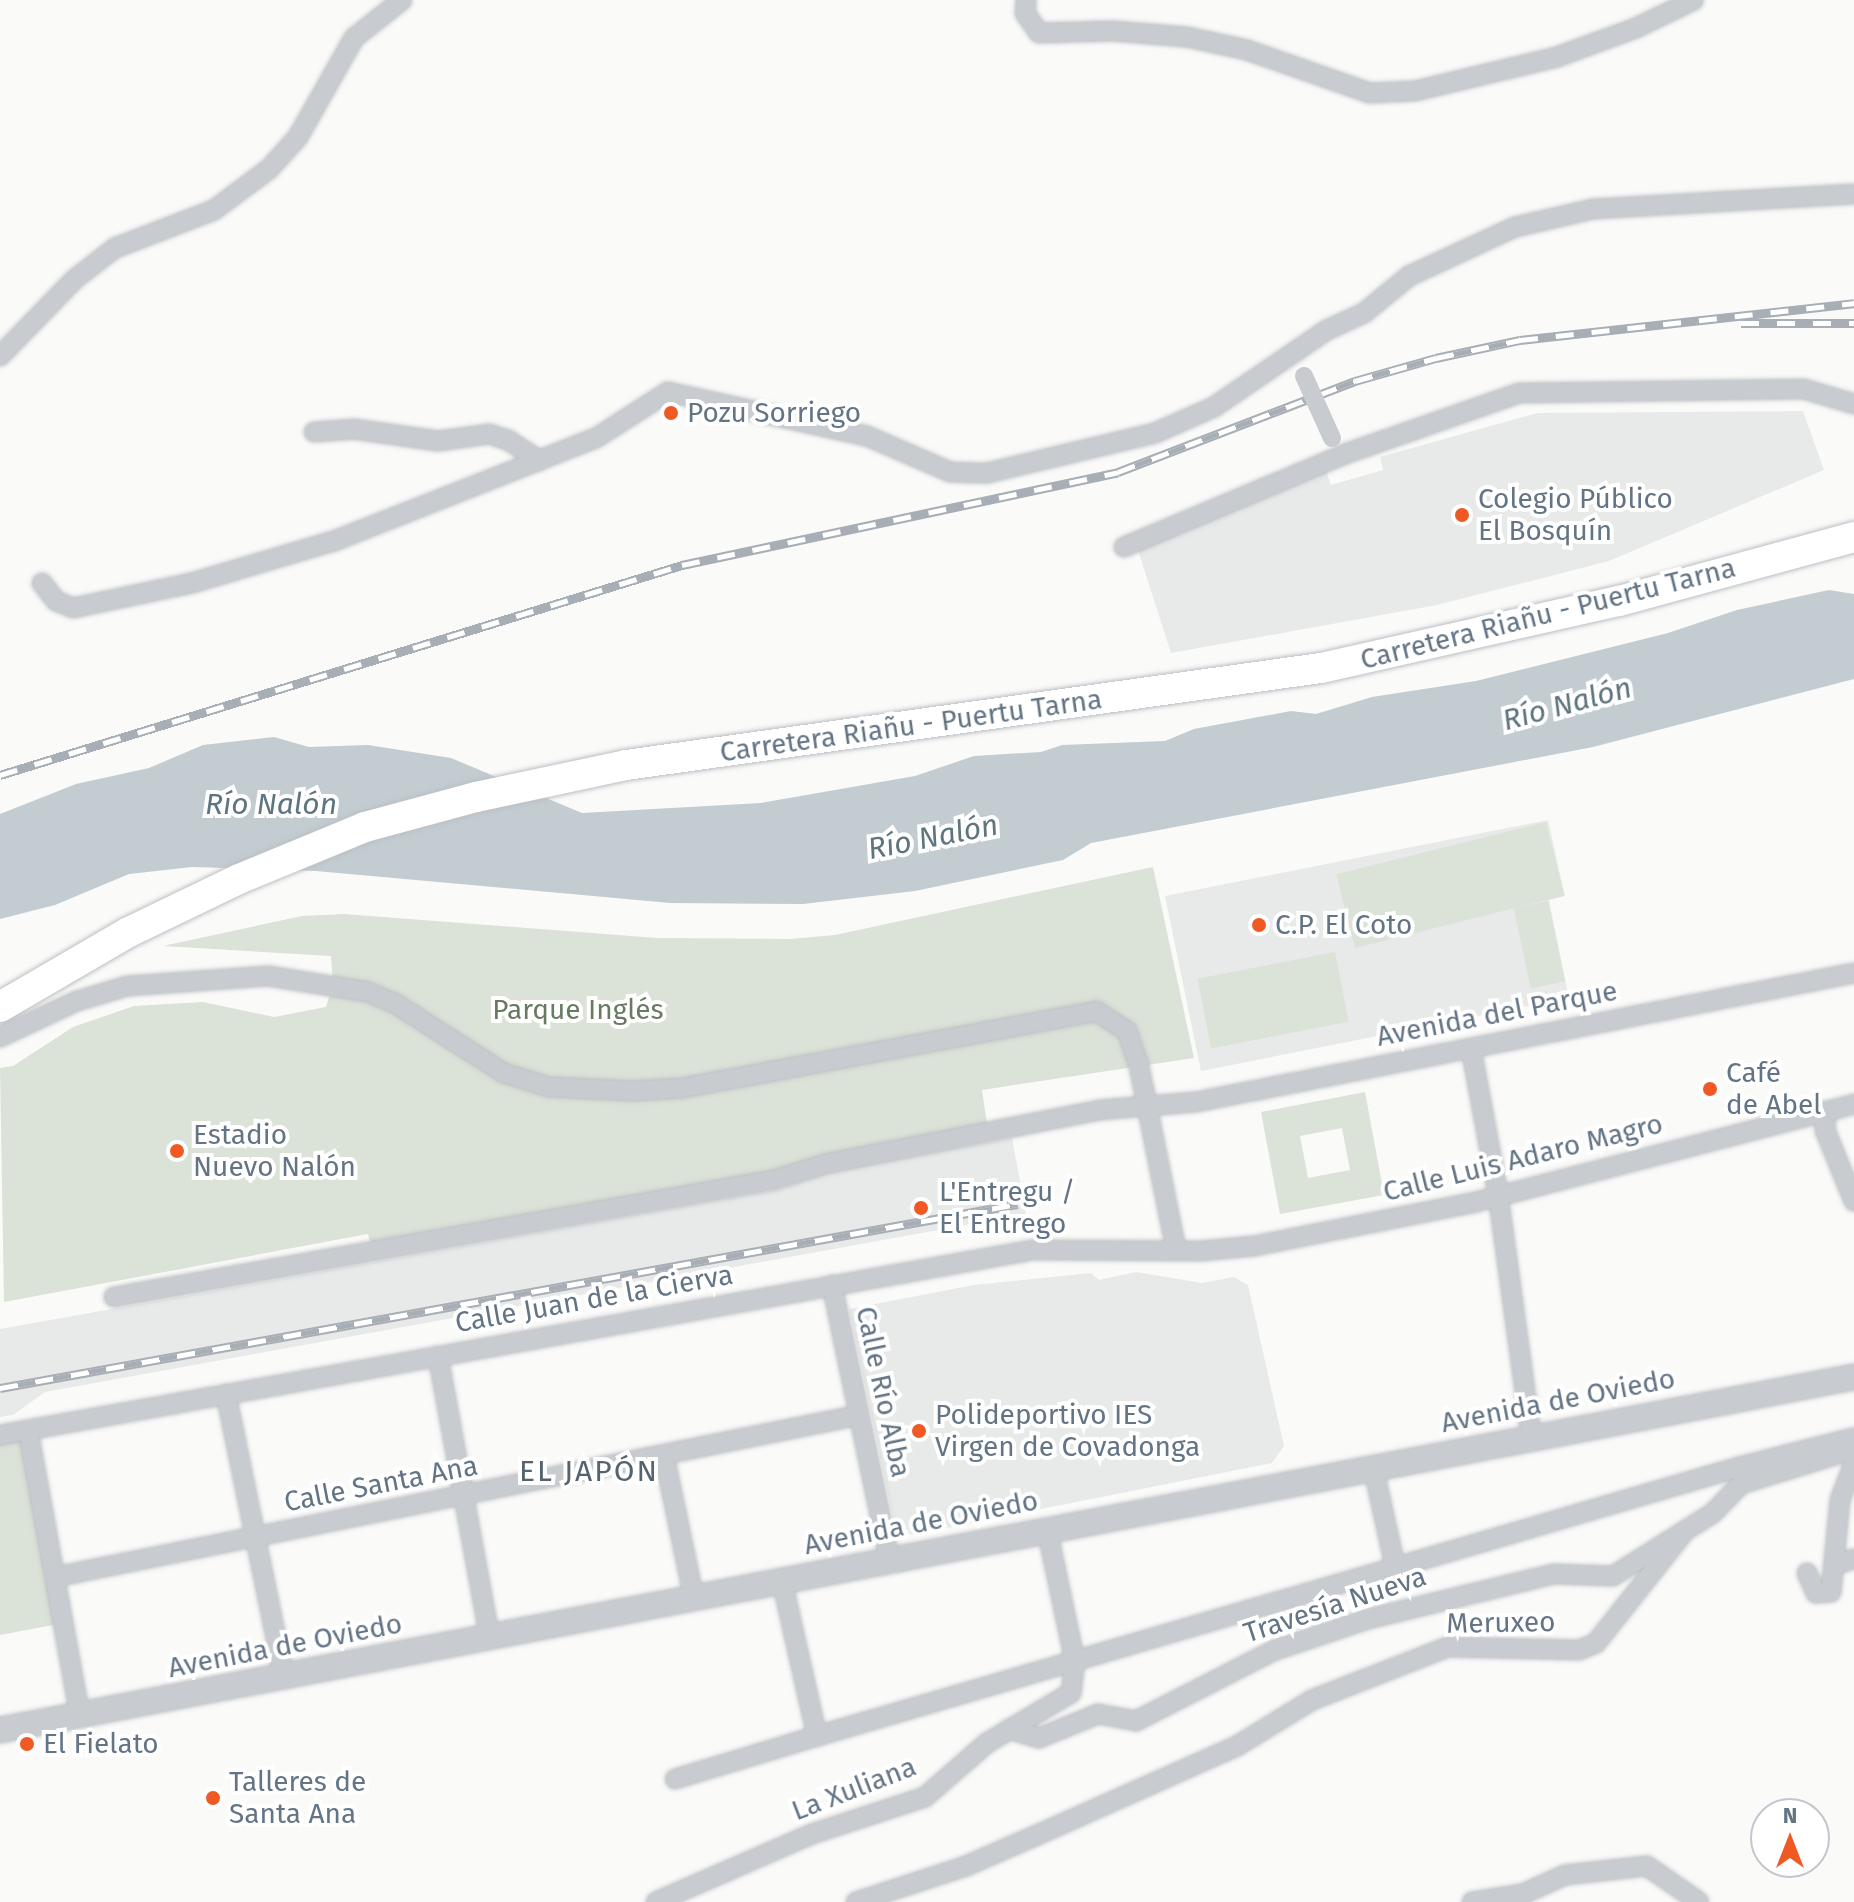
<!DOCTYPE html>
<meta charset="utf-8">
<style>
body{margin:0}
#map{position:relative;width:1854px;height:1902px;overflow:hidden;background:#fafaf8;font-family:"Fira Sans",sans-serif}
div>[style]{position:absolute}
.built>*{inset:0;background:#e8e9e9}
.green>*{inset:0;background:#dbe2d8;transform-origin:0 0}
.water>*{inset:0;background:#c2ccd1}
.roads{filter:drop-shadow(0 0 2px #bbbfc3) drop-shadow(0 0 2px #bbbfc3)}
.minor>*{height:18px;margin:-9px;padding:0 9px;transform-origin:9px;border-radius:9px;background:#c8ccd0}
.tertiary>*{height:24px;margin:-12px;padding:0 12px;transform-origin:12px;border-radius:12px;background:#c8ccd0}
.primary>*{height:30px;margin:-15px;padding:0 15px;transform-origin:15px;border-radius:15px;background:#fff}
.rail>*{height:9px;margin-top:-4.5px;transform-origin:0;background:repeating-linear-gradient(90deg,#fff 0 18px,#a8aeb5 0 36px);box-sizing:border-box;border-block:2px solid #a8aeb5}
.minor-bridge>*{height:18px;margin:-9px;padding:0 9px;transform-origin:9px;border-radius:9px;background:#c8ccd0}
.dots>*{width:22px;height:22px;translate:-50% -50%;box-sizing:border-box;border:4px solid #fff;border-radius:50%}
span{translate:-50% -50%;white-space:nowrap;text-align:center;line-height:1.15;-webkit-text-stroke:8px #fff;paint-order:stroke}
.poi-label{font-size:28px;color:#637485}
.left{translate:0 -50%;text-align:left}
.street-label{font-size:28px;color:#637485}
.park-label{font-size:28px;color:#667b62}
.water-label{font-size:30px;color:#5e747e;font-style:italic}
.neighbourhood-label{font-size:30px;color:#55636f;letter-spacing:2px}
.north{position:absolute;left:1750px;top:1798px;width:80px;height:80px;box-sizing:border-box;background:#fff;border:2px solid #c1c7ce;border-radius:50%;rotate:0deg;font-size:22px;font-weight:700;line-height:32px;text-align:center;color:#637485}
.north::after{content:'';display:block;margin:auto;width:28px;height:36px;background:#ef5923;clip-path:polygon(50% 0,100% 100%,50% 72%,0 100%)}
</style>
<div id="map">
<div class="built">
<div style="clip-path:polygon(1803px 411px,1824px 470px,1609px 561px,1437px 605px,1171px 653px,1136px 544px,1326px 471px,1331px 485px,1383px 470px,1380px 457px,1537px 413px)"></div>
<div style="clip-path:polygon(1548px 820px,1565px 896px,1549px 900px,1569px 998px,1201px 1071px,1165px 896px)"></div>
<div style="clip-path:polygon(1012px 1138px,1026px 1214px,45px 1392px,13px 1415px,0 1417px,0 1329px,777px 1190px,828px 1172px)"></div>
<div style="clip-path:polygon(1136px 1272px,1202px 1283px,1234px 1277px,1248px 1285px,1284px 1446px,1272px 1463px,911px 1535px,894px 1522px,849px 1309px,974px 1285px,1091px 1273px,1099px 1280px)"></div>
</div>
<div class="green">
<div style="left:1546px;top:822px;width:76px;height:216px;rotate:76deg"></div>
<div style="clip-path:polygon(1153px 867px,1194px 1058px,982px 1090px,988px 1131px,372px 1251px,368px 1234px,4px 1302px,0 1068px,13px 1066px,73px 1027px,134px 1006px,203px 1002px,274px 1017px,326px 1007px,333px 984px,331px 956px,163px 946px,302px 916px,344px 914px,657px 938px,790px 939px,835px 935px)"></div>
<div style="left:1548px;top:901px;width:82px;height:35px;rotate:78deg"></div>
<div style="left:1335px;top:952px;width:71px;height:140px;rotate:79deg"></div>
<div style="clip-path:polygon(evenodd,1365px 1092px,1384px 1195px,1280px 1214px,1261px 1112px,1365px 1092px,1342px 1128px,1350px 1170px,1308px 1178px,1300px 1136px,1342px 1128px)"></div>
<div style="clip-path:polygon(28px 1430px,64px 1623px,0 1635px,0 1435px)"></div>
</div>
<div class="water">
<div style="clip-path:polygon(1829px 590px,1854px 594px,1854px 679px,1593px 747px,1091px 843px,1063px 860px,915px 891px,803px 904px,670px 903px,316px 871px,192px 867px,129px 874px,55px 905px,0 919px,0 814px,76px 784px,149px 768px,203px 745px,274px 737px,309px 747px,368px 745px,451px 758px,582px 813px,761px 803px,915px 776px,974px 756px,1041px 752px,1062px 745px,1165px 741px,1194px 729px,1291px 711px,1316px 714px,1372px 697px,1476px 681px,1668px 633px,1737px 610px)"></div>
</div>
<div class="roads">
<div class="minor">
<div style="left:1026px;top:0;width:13px;rotate:94deg"></div>
<div style="left:1025px;top:13px;width:24px;rotate:55deg"></div>
<div style="left:1039px;top:33px;width:74px;rotate:-1.5deg"></div>
<div style="left:1113px;top:31px;width:74px;rotate:4.6deg"></div>
<div style="left:1187px;top:37px;width:61px;rotate:12.2deg"></div>
<div style="left:1247px;top:50px;width:130px;rotate:19.3deg"></div>
<div style="left:1370px;top:93px;width:45px;rotate:-2.5deg"></div>
<div style="left:1415px;top:91px;width:143px;rotate:-13.4deg"></div>
<div style="left:1554px;top:58px;width:87px;rotate:-20.1deg"></div>
<div style="left:1636px;top:28px;width:64px;rotate:-25.8deg"></div>
<div style="left:0;top:356px;width:107px;rotate:-45.8deg"></div>
<div style="left:75px;top:279px;width:51px;rotate:-37.8deg"></div>
<div style="left:115px;top:248px;width:106px;rotate:-21deg"></div>
<div style="left:214px;top:210px;width:69px;rotate:-36.7deg"></div>
<div style="left:269px;top:169px;width:43px;rotate:-47.8deg"></div>
<div style="left:298px;top:137px;width:114px;rotate:-60.5deg"></div>
<div style="left:354px;top:38px;width:61px;rotate:-38.4deg"></div>
<div style="left:314px;top:432px;width:39px;rotate:-4deg"></div>
<div style="left:353px;top:429px;width:86px;rotate:8deg"></div>
<div style="left:438px;top:441px;width:51px;rotate:-7.8deg"></div>
<div style="left:489px;top:434px;width:20px;rotate:18deg"></div>
<div style="left:508px;top:440px;width:38px;rotate:33deg"></div>
<div style="left:1124px;top:547px;width:240px;rotate:-22.8deg"></div>
<div style="left:1345px;top:454px;width:184px;rotate:-19.3deg"></div>
<div style="left:1519px;top:393px;width:285px;rotate:-0.8deg"></div>
<div style="left:1804px;top:389px;width:52px;rotate:16.7deg"></div>
<div style="left:42px;top:583px;width:23px;rotate:52deg"></div>
<div style="left:56px;top:601px;width:18px;rotate:22deg"></div>
<div style="left:73px;top:608px;width:122px;rotate:-11.9deg"></div>
<div style="left:192px;top:583px;width:148px;rotate:-16.5deg"></div>
<div style="left:334px;top:541px;width:282px;rotate:-21.5deg"></div>
<div style="left:596px;top:438px;width:85px;rotate:-32.6deg"></div>
<div style="left:668px;top:392px;width:204px;rotate:12.5deg"></div>
<div style="left:867px;top:436px;width:90px;rotate:23.4deg"></div>
<div style="left:950px;top:472px;width:37px;rotate:2deg"></div>
<div style="left:987px;top:473px;width:173px;rotate:-13.4deg"></div>
<div style="left:1155px;top:433px;width:64px;rotate:-23.8deg"></div>
<div style="left:1214px;top:407px;width:137px;rotate:-34.3deg"></div>
<div style="left:1327px;top:330px;width:41px;rotate:-24.7deg"></div>
<div style="left:1364px;top:313px;width:58px;rotate:-39.4deg"></div>
<div style="left:1409px;top:276px;width:117px;rotate:-24.8deg"></div>
<div style="left:1515px;top:227px;width:80px;rotate:-13deg"></div>
<div style="left:1593px;top:209px;width:261px;rotate:-3.3deg"></div>
<div style="left:0;top:1037px;width:85px;rotate:-25.1deg"></div>
<div style="left:77px;top:1001px;width:52px;rotate:-16.7deg"></div>
<div style="left:127px;top:986px;width:141px;rotate:-4.1deg"></div>
<div style="left:268px;top:976px;width:101px;rotate:9.1deg"></div>
<div style="left:368px;top:992px;width:30px;rotate:23deg"></div>
<div style="left:396px;top:1004px;width:128px;rotate:32.6deg"></div>
<div style="left:504px;top:1073px;width:47px;rotate:17.3deg"></div>
<div style="left:549px;top:1087px;width:84px;rotate:2.7deg"></div>
<div style="left:633px;top:1091px;width:49px;rotate:-3.5deg"></div>
<div style="left:682px;top:1088px;width:421px;rotate:-10.5deg"></div>
<div style="left:1096px;top:1011px;width:37px;rotate:33deg"></div>
<div style="left:1127px;top:1031px;width:37px;rotate:71deg"></div>
<div style="left:1139px;top:1066px;width:188px;rotate:78.6deg"></div>
<div style="left:1471px;top:1048px;width:148px;rotate:79.5deg"></div>
<div style="left:1498px;top:1194px;width:244px;rotate:82.2deg"></div>
<div style="left:1826px;top:1111px;width:19px;rotate:93deg"></div>
<div style="left:1825px;top:1130px;width:77px;rotate:67.8deg"></div>
<div style="left:832px;top:1285px;width:279px;rotate:78.2deg"></div>
<div style="left:114px;top:1297px;width:670px;rotate:-10.05deg"></div>
<div style="left:774px;top:1180px;width:53px;rotate:-17.4deg"></div>
<div style="left:825px;top:1164px;width:279px;rotate:-11.1deg"></div>
<div style="left:1099px;top:1110px;width:97px;rotate:-4.7deg"></div>
<div style="left:1196px;top:1102px;width:671px;rotate:-11.09deg"></div>
<div style="left:438px;top:1356px;width:284px;rotate:79.6deg"></div>
<div style="left:226px;top:1394px;width:289px;rotate:78.4deg"></div>
<div style="left:28px;top:1430px;width:292px;rotate:79.7deg"></div>
<div style="left:0;top:1435px;width:1048px;rotate:-10.16deg"></div>
<div style="left:1032px;top:1250px;width:169px;rotate:0.3deg"></div>
<div style="left:1201px;top:1251px;width:53px;rotate:-5.4deg"></div>
<div style="left:1254px;top:1246px;width:222px;rotate:-11.2deg"></div>
<div style="left:1472px;top:1203px;width:395px;rotate:-14.5deg"></div>
<div style="left:664px;top:1455px;width:146px;rotate:78.2deg"></div>
<div style="left:1373px;top:1466px;width:102px;rotate:77.6deg"></div>
<div style="left:1834px;top:1565px;width:21px;rotate:-17deg"></div>
<div style="left:1807px;top:1573px;width:22px;rotate:66deg"></div>
<div style="left:1816px;top:1593px;width:15px;rotate:-4deg"></div>
<div style="left:1831px;top:1592px;width:92px;rotate:-84.4deg"></div>
<div style="left:1840px;top:1500px;width:39px;rotate:-69deg"></div>
<div style="left:55px;top:1577px;width:820px;rotate:-11.39deg"></div>
<div style="left:782px;top:1581px;width:159px;rotate:77.3deg"></div>
<div style="left:817px;top:1736px;width:960px;rotate:-16.26deg"></div>
<div style="left:1739px;top:1467px;width:119px;rotate:-14.2deg"></div>
<div style="left:1009px;top:1729px;width:31px;rotate:17deg"></div>
<div style="left:1039px;top:1738px;width:64px;rotate:-22.1deg"></div>
<div style="left:1098px;top:1714px;width:39px;rotate:10deg"></div>
<div style="left:1136px;top:1721px;width:156px;rotate:-27.1deg"></div>
<div style="left:1275px;top:1650px;width:98px;rotate:-18.4deg"></div>
<div style="left:1368px;top:1619px;width:191px;rotate:-13.6deg"></div>
<div style="left:1554px;top:1574px;width:59px;rotate:1.9deg"></div>
<div style="left:1613px;top:1576px;width:118px;rotate:-32.2deg"></div>
<div style="left:1713px;top:1513px;width:40px;rotate:-46deg"></div>
<div style="left:1741px;top:1484px;width:118px;rotate:-17.2deg"></div>
<div style="left:675px;top:1779px;width:148px;rotate:-16.8deg"></div>
<div style="left:656px;top:1902px;width:170px;rotate:-23.6deg"></div>
<div style="left:812px;top:1834px;width:119px;rotate:-18.1deg"></div>
<div style="left:925px;top:1797px;width:82px;rotate:-41.1deg"></div>
<div style="left:987px;top:1743px;width:98px;rotate:-30.8deg"></div>
<div style="left:1071px;top:1693px;width:31px;rotate:-83deg"></div>
<div style="left:1075px;top:1662px;width:136px;rotate:-101.9deg"></div>
<div style="left:856px;top:1902px;width:116px;rotate:-18.1deg"></div>
<div style="left:966px;top:1866px;width:77px;rotate:-23.6deg"></div>
<div style="left:1037px;top:1835px;width:219px;rotate:-24deg"></div>
<div style="left:1237px;top:1746px;width:88px;rotate:-31.5deg"></div>
<div style="left:1312px;top:1700px;width:146px;rotate:-21.3deg"></div>
<div style="left:1448px;top:1647px;width:131px;rotate:1.3deg"></div>
<div style="left:1579px;top:1650px;width:18px;rotate:-22deg"></div>
<div style="left:1596px;top:1643px;width:142px;rotate:-51.6deg"></div>
<div style="left:1472px;top:1902px;width:52px;rotate:-8.9deg"></div>
<div style="left:1523px;top:1894px;width:46px;rotate:-24.3deg"></div>
<div style="left:1565px;top:1875px;width:82px;rotate:-6.3deg"></div>
<div style="left:1647px;top:1866px;width:63px;rotate:34.7deg"></div>
</div>
<div class="tertiary">
<div style="left:0;top:1730px;width:1887px;rotate:-10.78deg"></div>
</div>
<div class="primary">
<div style="left:0;top:1007px;width:149px;rotate:-30.2deg"></div>
<div style="left:129px;top:932px;width:122px;rotate:-25.7deg"></div>
<div style="left:239px;top:879px;width:136px;rotate:-22.4deg"></div>
<div style="left:365px;top:827px;width:115px;rotate:-15.1deg"></div>
<div style="left:476px;top:797px;width:153px;rotate:-12deg"></div>
<div style="left:626px;top:765px;width:702px;rotate:-7.95deg"></div>
<div style="left:1321px;top:668px;width:305px;rotate:-12.7deg"></div>
<div style="left:1619px;top:601px;width:244px;rotate:-15.2deg"></div>
</div>
</div>
<div class="rail">
<div style="left:1741px;top:323px;width:113px"></div>
<div style="left:0;top:775px;width:714px;rotate:-17.11deg"></div>
<div style="left:682px;top:565px;width:446px;rotate:-12deg"></div>
<div style="left:1118px;top:472px;width:254px;rotate:-21deg"></div>
<div style="left:1355px;top:381px;width:84px;rotate:-15.9deg"></div>
<div style="left:1436px;top:358px;width:86px;rotate:-12.1deg"></div>
<div style="left:1520px;top:340px;width:336px;rotate:-6.3deg"></div>
<div style="left:0;top:1388px;width:1034px;rotate:-10.25deg"></div>
</div>
<div class="minor-bridge">
<div style="left:1304px;top:376px;width:68px;rotate:65.7deg"></div>
</div>
<div class="dots">
<div style="left:671px;top:413px;background:#ef5923"></div>
<div style="left:1462px;top:515px;background:#ef5923"></div>
<div style="left:1259px;top:925px;background:#ef5923"></div>
<div style="left:1710px;top:1089px;background:#ef5923"></div>
<div style="left:177px;top:1151px;background:#ef5923"></div>
<div style="left:921px;top:1208px;background:#ef5923"></div>
<div style="left:919px;top:1431px;background:#ef5923"></div>
<div style="left:27px;top:1744px;background:#ef5923"></div>
<div style="left:213px;top:1798px;background:#ef5923"></div>
</div>
<div class="poi-label">
<span class="left" style="left:687px;top:413px">Pozu Sorriego</span>
<span class="left" style="left:1478px;top:515px">Colegio Público<br>El Bosquín</span>
<span class="left" style="left:1275px;top:925px">C.P. El Coto</span>
<span class="left" style="left:1726px;top:1089px">Café<br>de Abel</span>
<span class="left" style="left:193px;top:1151px">Estadio<br>Nuevo Nalón</span>
<span class="left" style="left:939px;top:1208px">L'Entregu /<br>El Entrego</span>
<span class="left" style="left:935px;top:1431px">Polideportivo IES<br>Virgen de Covadonga</span>
<span class="left" style="left:43px;top:1744px">El Fielato</span>
<span class="left" style="left:229px;top:1798px">Talleres de<br>Santa Ana</span>
</div>
<div class="street-label">
<span style="left:1548px;top:614px;rotate:-14deg">Carretera Riañu - Puertu Tarna</span>
<span style="left:911px;top:726px;rotate:-8deg">Carretera Riañu - Puertu Tarna</span>
<span style="left:1497px;top:1014px;rotate:-11deg">Avenida del Parque</span>
<span style="left:1523px;top:1158px;rotate:-14deg">Calle Luis Adaro Magro</span>
<span style="left:594px;top:1299px;rotate:-10deg">Calle Juan de la Cierva</span>
<span style="left:883px;top:1392px;rotate:78deg">Calle Río Alba</span>
<span style="left:1558px;top:1401px;rotate:-11deg">Avenida de Oviedo</span>
<span style="left:381px;top:1484px;rotate:-11deg">Calle Santa Ana</span>
<span style="left:921px;top:1523px;rotate:-11deg">Avenida de Oviedo</span>
<span style="left:1335px;top:1605px;rotate:-18deg">Travesía Nueva</span>
<span style="left:1501px;top:1623px;rotate:-1deg">Meruxeo</span>
<span style="left:285px;top:1646px;rotate:-11deg">Avenida de Oviedo</span>
<span style="left:854px;top:1789px;rotate:-21deg">La Xuliana</span>
</div>
<div class="park-label">
<span style="left:578px;top:1010px">Parque Inglés</span>
</div>
<div class="water-label">
<span style="left:1567px;top:704px;rotate:-15deg">Río Nalón</span>
<span style="left:271px;top:804px">Río Nalón</span>
<span style="left:933px;top:837px;rotate:-11deg">Río Nalón</span>
</div>
<div class="neighbourhood-label">
<span style="left:589px;top:1471px">EL JAPÓN</span>
</div>
<div class="north">N</div>
</div>
